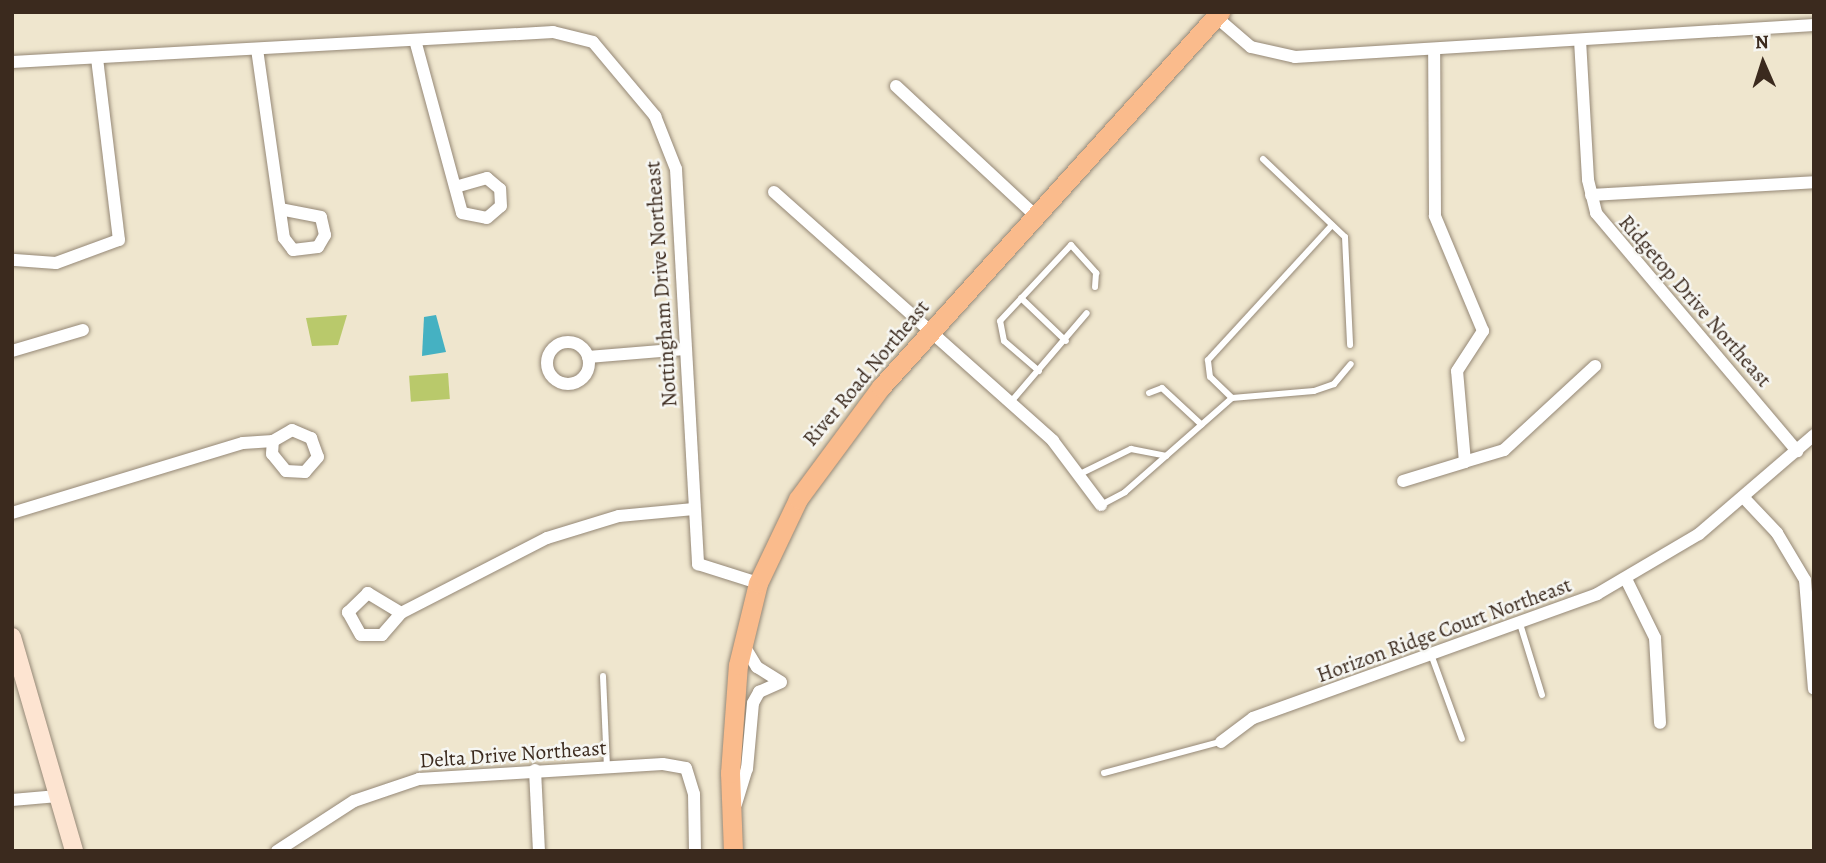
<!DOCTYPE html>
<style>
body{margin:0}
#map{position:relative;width:1826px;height:863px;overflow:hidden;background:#efe6ce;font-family:Alegreya,serif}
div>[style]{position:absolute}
.green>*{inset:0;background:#b9c96b;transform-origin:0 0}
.water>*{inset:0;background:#45b1c2}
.roads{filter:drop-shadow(0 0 2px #958876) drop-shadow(0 0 2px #958876)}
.lane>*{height:6px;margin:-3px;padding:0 3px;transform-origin:3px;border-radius:3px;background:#fff}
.street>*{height:12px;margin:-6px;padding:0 6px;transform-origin:6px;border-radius:6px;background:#fff}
.street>.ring{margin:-6px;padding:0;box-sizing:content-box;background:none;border:12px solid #fff;border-radius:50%}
.secondary>*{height:18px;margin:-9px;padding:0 9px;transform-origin:9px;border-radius:9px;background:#fde4d1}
.primary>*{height:19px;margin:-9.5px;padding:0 9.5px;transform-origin:9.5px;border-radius:9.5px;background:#fabb8c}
span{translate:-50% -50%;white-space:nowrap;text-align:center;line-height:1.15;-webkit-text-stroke:5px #f6f6f2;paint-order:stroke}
.street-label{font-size:21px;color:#3b2a1e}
.frame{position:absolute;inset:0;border:14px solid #3b2a1e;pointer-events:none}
.north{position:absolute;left:1728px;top:28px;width:70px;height:70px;-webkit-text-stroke:5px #f6f6f2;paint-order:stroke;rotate:357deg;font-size:19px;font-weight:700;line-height:28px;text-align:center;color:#3b2a1e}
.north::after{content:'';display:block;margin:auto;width:24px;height:32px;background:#3b2a1e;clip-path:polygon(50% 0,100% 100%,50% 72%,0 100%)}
</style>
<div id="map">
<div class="green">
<div style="clip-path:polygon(347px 315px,338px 345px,312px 346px,306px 318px)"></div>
<div style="left:448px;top:373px;width:26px;height:39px;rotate:86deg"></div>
</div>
<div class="water">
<div style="clip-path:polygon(436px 315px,446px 352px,422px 356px,424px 317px)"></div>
</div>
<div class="roads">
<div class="lane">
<div style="left:1263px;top:159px;width:113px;rotate:43.6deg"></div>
<div style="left:1345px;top:237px;width:108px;rotate:87.3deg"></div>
<div style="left:1021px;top:298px;width:62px;rotate:43.7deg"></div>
<div style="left:1039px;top:371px;width:46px;rotate:-139.4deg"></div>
<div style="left:1004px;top:341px;width:20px;rotate:-101deg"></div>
<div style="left:1000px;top:321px;width:104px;rotate:-46.9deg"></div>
<div style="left:1071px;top:245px;width:38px;rotate:48deg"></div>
<div style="left:1096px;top:273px;width:14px;rotate:94deg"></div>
<div style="left:1149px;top:393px;width:14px;rotate:-21deg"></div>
<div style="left:1162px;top:388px;width:54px;rotate:42.8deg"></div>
<div style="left:1232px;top:398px;width:30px;rotate:-136deg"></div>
<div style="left:1210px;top:377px;width:17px;rotate:-97deg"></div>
<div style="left:1208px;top:360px;width:183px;rotate:-47.4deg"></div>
<div style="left:1010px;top:403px;width:118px;rotate:-49.5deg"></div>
<div style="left:1082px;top:473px;width:55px;rotate:-26.1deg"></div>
<div style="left:1131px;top:449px;width:36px;rotate:11deg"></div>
<div style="left:1101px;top:505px;width:27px;rotate:-28deg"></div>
<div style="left:1125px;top:492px;width:142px;rotate:-41.3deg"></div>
<div style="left:1232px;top:398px;width:82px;rotate:-4.9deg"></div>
<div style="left:1314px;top:391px;width:21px;rotate:-19deg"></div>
<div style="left:1334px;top:384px;width:26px;rotate:-50deg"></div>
<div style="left:1521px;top:627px;width:71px;rotate:72.8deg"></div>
<div style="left:1432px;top:657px;width:87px;rotate:69.9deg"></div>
<div style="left:603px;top:676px;width:91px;rotate:87.5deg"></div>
<div style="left:1104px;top:773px;width:120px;rotate:-15deg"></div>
</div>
<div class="street">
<div style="left:1216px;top:17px;width:46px;rotate:40.6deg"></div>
<div style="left:1251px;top:47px;width:45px;rotate:12.8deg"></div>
<div style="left:1295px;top:57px;width:520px;rotate:-3.53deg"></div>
<div style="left:415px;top:40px;width:179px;rotate:74.8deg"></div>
<div style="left:462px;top:213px;width:25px;rotate:11deg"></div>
<div style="left:487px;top:218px;width:18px;rotate:-41deg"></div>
<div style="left:501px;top:206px;width:17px;rotate:-93deg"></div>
<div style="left:500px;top:189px;width:17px;rotate:-140deg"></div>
<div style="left:487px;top:178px;width:32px;rotate:164deg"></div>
<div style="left:1580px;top:40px;width:140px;rotate:86.7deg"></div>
<div style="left:1588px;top:180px;width:34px;rotate:76deg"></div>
<div style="left:1596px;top:213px;width:312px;rotate:49.8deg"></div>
<div style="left:257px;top:49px;width:191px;rotate:81.9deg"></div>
<div style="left:284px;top:238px;width:15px;rotate:53deg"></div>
<div style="left:293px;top:250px;width:25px;rotate:-7deg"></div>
<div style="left:318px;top:247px;width:14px;rotate:-60deg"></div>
<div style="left:325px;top:235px;width:18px;rotate:-103deg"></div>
<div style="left:321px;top:217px;width:38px;rotate:-169deg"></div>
<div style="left:12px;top:62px;width:542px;rotate:-3.17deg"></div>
<div style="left:553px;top:32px;width:41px;rotate:14deg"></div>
<div style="left:593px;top:42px;width:97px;rotate:50deg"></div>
<div style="left:655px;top:116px;width:57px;rotate:68.4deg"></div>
<div style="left:676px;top:169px;width:396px;rotate:86.8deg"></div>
<div style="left:698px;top:564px;width:63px;rotate:17.6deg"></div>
<div style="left:896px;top:86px;width:190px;rotate:42.9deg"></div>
<div style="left:774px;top:192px;width:374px;rotate:41.7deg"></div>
<div style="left:1053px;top:441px;width:80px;rotate:53.1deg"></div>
<div style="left:1591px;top:195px;width:223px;rotate:-3.3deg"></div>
<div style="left:15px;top:260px;width:41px;rotate:4.2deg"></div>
<div style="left:56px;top:263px;width:67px;rotate:-20.1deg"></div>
<div style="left:119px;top:240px;width:183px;rotate:-96.9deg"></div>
<div class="ring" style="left:547px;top:342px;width:30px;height:30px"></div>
<div style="left:12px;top:351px;width:74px;rotate:-16.5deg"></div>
<div style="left:588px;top:357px;width:97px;rotate:-4.7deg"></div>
<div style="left:1464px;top:462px;width:42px;rotate:-16.7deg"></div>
<div style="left:1504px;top:450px;width:124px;rotate:-42.7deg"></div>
<div style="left:1403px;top:481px;width:65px;rotate:-17deg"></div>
<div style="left:1465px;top:462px;width:91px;rotate:-95deg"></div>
<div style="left:1457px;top:371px;width:48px;rotate:-57deg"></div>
<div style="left:1483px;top:331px;width:125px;rotate:-112.7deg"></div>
<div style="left:1435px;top:216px;width:167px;rotate:-90.3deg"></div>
<div style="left:1745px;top:499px;width:47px;rotate:46.7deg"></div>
<div style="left:1777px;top:533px;width:55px;rotate:59.2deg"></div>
<div style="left:1805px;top:580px;width:109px;rotate:85.3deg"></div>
<div style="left:12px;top:513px;width:241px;rotate:-16.9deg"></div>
<div style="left:243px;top:443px;width:30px;rotate:-4deg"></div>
<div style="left:273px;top:441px;width:22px;rotate:-30deg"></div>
<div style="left:292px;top:430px;width:21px;rotate:23deg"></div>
<div style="left:311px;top:438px;width:20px;rotate:70deg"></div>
<div style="left:318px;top:457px;width:20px;rotate:131deg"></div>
<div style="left:305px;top:472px;width:19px;rotate:-177deg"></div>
<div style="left:286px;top:471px;width:22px;rotate:-129deg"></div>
<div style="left:272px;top:454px;width:13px;rotate:-86deg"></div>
<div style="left:1626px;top:579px;width:66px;rotate:63.8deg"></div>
<div style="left:1655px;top:638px;width:85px;rotate:86.6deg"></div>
<div style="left:401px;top:613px;width:39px;rotate:-149deg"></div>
<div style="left:368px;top:593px;width:28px;rotate:136deg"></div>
<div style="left:348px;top:612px;width:26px;rotate:61deg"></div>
<div style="left:361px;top:635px;width:21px"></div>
<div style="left:382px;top:635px;width:29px;rotate:-49deg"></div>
<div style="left:401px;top:613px;width:164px;rotate:-27.2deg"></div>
<div style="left:547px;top:538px;width:75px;rotate:-17deg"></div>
<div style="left:619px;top:516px;width:75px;rotate:-5.3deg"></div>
<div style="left:743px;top:644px;width:27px;rotate:59deg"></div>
<div style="left:757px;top:667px;width:28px;rotate:32deg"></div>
<div style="left:1221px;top:742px;width:40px;rotate:-37deg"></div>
<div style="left:1253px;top:718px;width:366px;rotate:-19.8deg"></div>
<div style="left:1597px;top:594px;width:118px;rotate:-30.5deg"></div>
<div style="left:1699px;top:534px;width:152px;rotate:-40.7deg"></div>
<div style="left:535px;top:770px;width:81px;rotate:87.2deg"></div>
<div style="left:12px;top:800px;width:46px;rotate:-5deg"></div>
<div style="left:736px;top:804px;width:37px;rotate:-73deg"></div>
<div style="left:747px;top:769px;width:66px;rotate:-84.8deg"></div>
<div style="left:753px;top:703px;width:13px;rotate:-61deg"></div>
<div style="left:759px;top:692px;width:24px;rotate:-24deg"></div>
<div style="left:277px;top:851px;width:92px;rotate:-33deg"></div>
<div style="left:354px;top:801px;width:69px;rotate:-18.7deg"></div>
<div style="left:419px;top:779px;width:244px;rotate:-3.5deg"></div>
<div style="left:663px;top:764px;width:23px;rotate:10deg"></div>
<div style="left:686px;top:768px;width:27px;rotate:73deg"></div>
<div style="left:694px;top:794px;width:57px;rotate:89deg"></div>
</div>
<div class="secondary">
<div style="left:12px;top:637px;width:223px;rotate:73.8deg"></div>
</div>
<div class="primary">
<div style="left:733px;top:851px;width:78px;rotate:-92.2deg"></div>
<div style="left:730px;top:773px;width:108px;rotate:-85.8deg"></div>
<div style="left:738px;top:665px;width:84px;rotate:-76.3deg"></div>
<div style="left:758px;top:583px;width:93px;rotate:-64.5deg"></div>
<div style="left:798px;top:499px;width:139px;rotate:-53.5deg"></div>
<div style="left:881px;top:387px;width:506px;rotate:-47.89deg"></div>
</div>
</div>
<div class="street-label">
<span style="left:661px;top:284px;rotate:-94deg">Nottingham Drive Northeast</span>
<span style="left:1695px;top:301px;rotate:49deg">Ridgetop Drive Northeast</span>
<span style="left:866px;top:373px;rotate:-50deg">River Road Northeast</span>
<span style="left:1444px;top:630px;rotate:-20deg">Horizon Ridge Court Northeast</span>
<span style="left:513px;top:754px;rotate:-4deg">Delta Drive Northeast</span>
</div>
<div class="frame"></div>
<div class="north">N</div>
</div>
